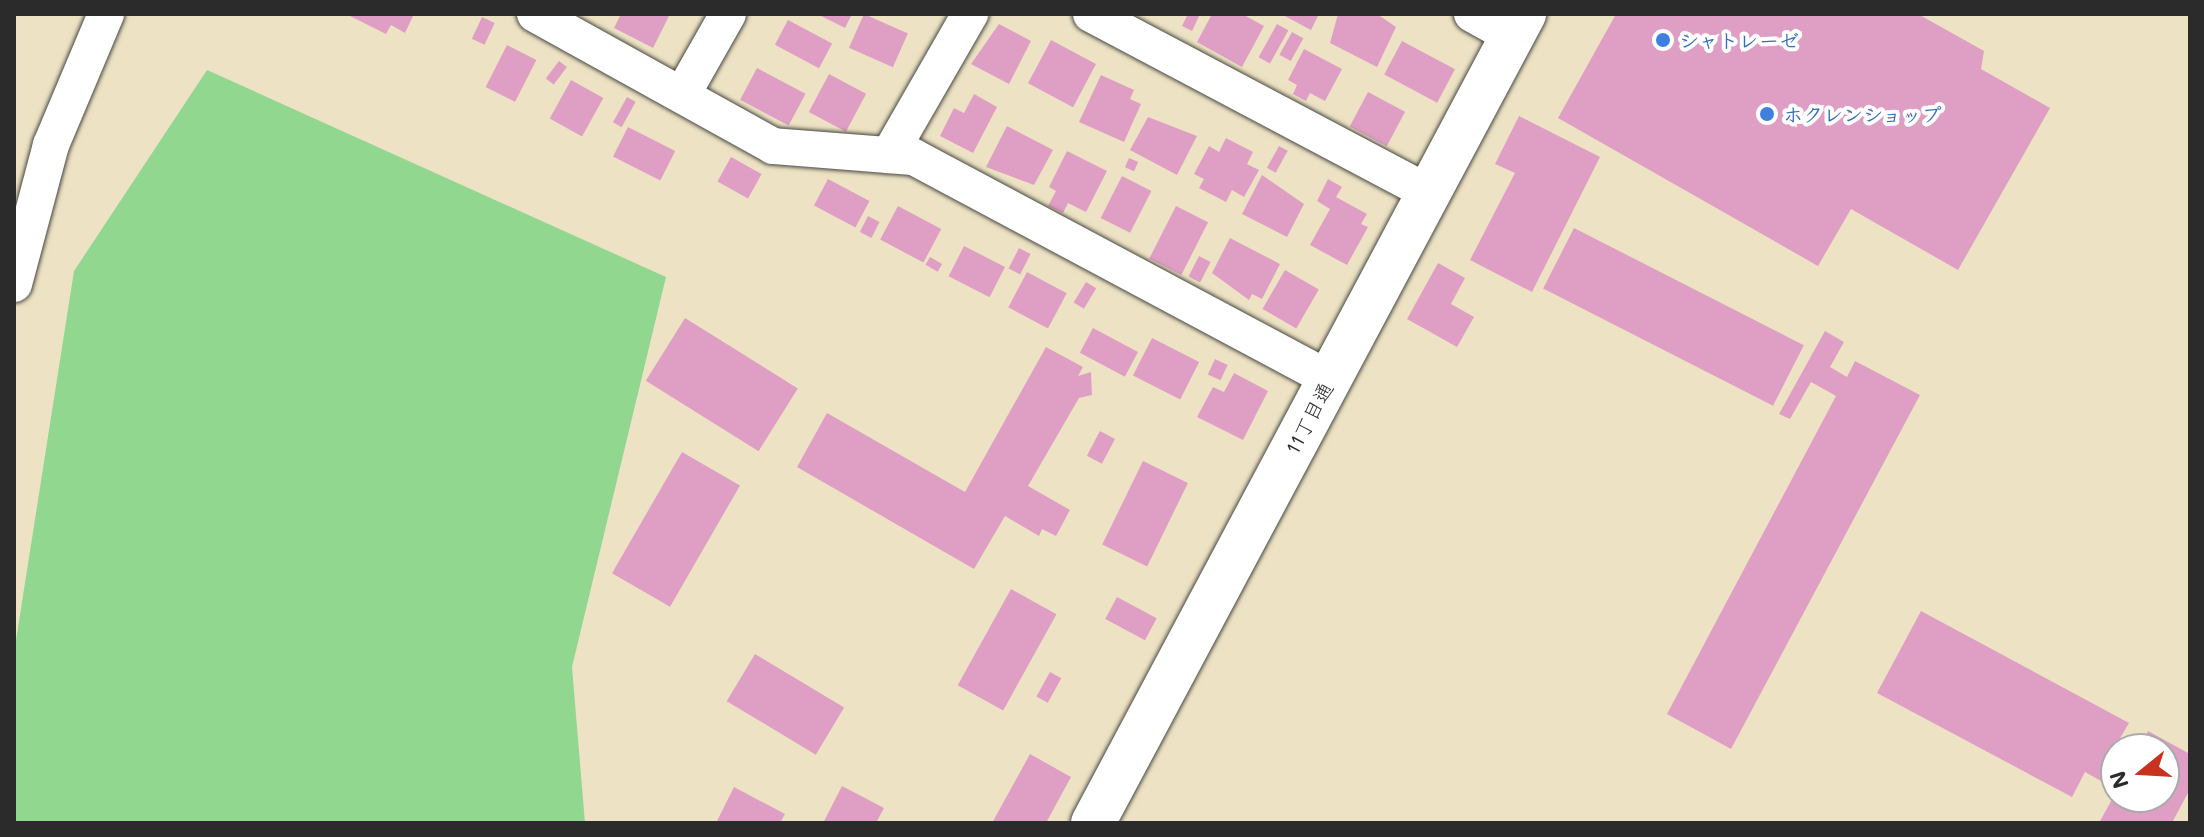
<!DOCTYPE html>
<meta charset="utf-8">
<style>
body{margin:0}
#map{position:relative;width:2204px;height:837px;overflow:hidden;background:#ede3c4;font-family:Mali,"Klee One",sans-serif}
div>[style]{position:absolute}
.green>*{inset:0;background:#91d790}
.building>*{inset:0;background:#df9fc4;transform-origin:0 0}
.roads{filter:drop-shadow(0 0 2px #484742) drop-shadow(0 0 2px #484742)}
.street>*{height:36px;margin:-18px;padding:0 18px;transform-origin:18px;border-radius:18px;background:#fff}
.secondary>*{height:44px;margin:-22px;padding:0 22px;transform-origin:22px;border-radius:22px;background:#fff}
.dots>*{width:22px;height:22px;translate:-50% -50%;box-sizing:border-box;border:4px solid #fff;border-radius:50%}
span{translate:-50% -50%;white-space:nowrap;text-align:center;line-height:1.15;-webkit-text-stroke:8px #fff;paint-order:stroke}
.shop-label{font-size:20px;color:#366cbe;font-weight:700}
.left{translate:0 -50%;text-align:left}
.street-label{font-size:20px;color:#2b2b2b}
.frame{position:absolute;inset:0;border:16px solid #2b2b2b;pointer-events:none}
.north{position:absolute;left:2100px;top:733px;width:80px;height:80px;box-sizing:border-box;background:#fff;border:2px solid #aaa;border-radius:50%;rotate:252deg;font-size:22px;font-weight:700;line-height:32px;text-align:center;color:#2b2b2b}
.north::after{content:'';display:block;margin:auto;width:28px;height:36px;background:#c8321e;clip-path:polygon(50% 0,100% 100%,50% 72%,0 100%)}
</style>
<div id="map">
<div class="green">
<div style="clip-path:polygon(207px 70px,666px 277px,572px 667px,585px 823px,14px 823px,14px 653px,74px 271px)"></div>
</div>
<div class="building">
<div style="clip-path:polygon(346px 14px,414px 14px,405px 33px,391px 25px,386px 34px)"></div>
<div style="clip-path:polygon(621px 14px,670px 14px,653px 48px,614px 28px)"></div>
<div style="clip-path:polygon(817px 14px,852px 14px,845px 28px)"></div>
<div style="left:864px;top:14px;width:48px;height:37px;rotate:24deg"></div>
<div style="clip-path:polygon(1188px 14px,1200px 14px,1192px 31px,1182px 26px)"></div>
<div style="clip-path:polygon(1212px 14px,1242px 14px,1264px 26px,1242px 67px,1197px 42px)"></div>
<div style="clip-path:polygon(1281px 14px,1319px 14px,1311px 30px)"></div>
<div style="clip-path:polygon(1338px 14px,1377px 14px,1396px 27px,1377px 67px,1330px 43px)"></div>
<div style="clip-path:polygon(1616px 14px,1918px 14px,1984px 51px,1981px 69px,2050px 108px,1958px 270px,1851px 209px,1818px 266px,1558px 118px)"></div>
<div style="left:482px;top:17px;width:14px;height:24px;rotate:25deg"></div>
<div style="left:788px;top:20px;width:50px;height:28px;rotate:28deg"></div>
<div style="clip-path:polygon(999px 24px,1031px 41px,1009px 84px,971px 64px)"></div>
<div style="left:1277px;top:24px;width:13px;height:38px;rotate:29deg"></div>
<div style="left:1292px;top:32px;width:13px;height:26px;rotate:29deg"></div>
<div style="left:1051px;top:40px;width:51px;height:49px;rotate:28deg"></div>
<div style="left:1402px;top:41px;width:60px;height:38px;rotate:28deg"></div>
<div style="left:507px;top:45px;width:33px;height:47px;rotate:27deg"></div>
<div style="clip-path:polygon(1304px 49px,1342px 69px,1325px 101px,1310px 93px,1306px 101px,1293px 94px,1297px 85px,1288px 80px)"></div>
<div style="left:559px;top:61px;width:10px;height:22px;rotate:37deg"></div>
<div style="left:757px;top:68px;width:55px;height:36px;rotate:28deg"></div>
<div style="left:829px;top:74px;width:42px;height:43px;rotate:28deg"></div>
<div style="clip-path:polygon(1101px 75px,1134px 90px,1130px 99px,1141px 104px,1124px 142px,1079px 122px)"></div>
<div style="left:571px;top:80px;width:37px;height:44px;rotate:29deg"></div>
<div style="left:1368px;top:92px;width:42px;height:39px;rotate:28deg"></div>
<div style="clip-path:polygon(974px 94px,997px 107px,973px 153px,940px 136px,954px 108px,964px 113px)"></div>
<div style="left:627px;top:97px;width:10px;height:29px;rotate:29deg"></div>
<div style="clip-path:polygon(1519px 116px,1600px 157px,1532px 292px,1470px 260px,1515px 173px,1495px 164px)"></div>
<div style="clip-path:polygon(1148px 117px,1197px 136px,1177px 175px,1130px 150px)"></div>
<div style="clip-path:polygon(1007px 126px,1053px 150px,1034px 185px,986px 167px)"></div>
<div style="left:628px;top:127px;width:53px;height:33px;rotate:27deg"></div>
<div style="clip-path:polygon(1226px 138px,1253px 152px,1247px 164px,1259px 170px,1244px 197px,1232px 190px,1226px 202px,1199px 188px,1204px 179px,1194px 174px,1209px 146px,1219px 152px)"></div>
<div style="left:1279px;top:146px;width:10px;height:25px;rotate:29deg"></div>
<div style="clip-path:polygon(1067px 151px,1107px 171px,1086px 212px,1068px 203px,1063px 213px,1048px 206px,1056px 191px,1049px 187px)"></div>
<div style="left:731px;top:157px;width:35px;height:28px;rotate:29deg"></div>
<div style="left:1129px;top:158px;width:10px;height:10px;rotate:24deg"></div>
<div style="clip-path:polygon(1262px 175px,1304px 204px,1287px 237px,1242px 214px)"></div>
<div style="left:1122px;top:176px;width:33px;height:47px;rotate:27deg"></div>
<div style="left:828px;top:179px;width:47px;height:30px;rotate:28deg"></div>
<div style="clip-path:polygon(1328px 179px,1342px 187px,1336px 197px,1367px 214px,1361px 224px,1368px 227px,1347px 265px,1310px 245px,1330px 209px,1317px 201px)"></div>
<div style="left:898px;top:206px;width:49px;height:38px;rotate:28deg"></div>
<div style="left:1176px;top:206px;width:36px;height:59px;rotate:27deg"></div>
<div style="left:868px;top:216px;width:13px;height:18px;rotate:27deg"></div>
<div style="left:1574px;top:228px;width:258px;height:68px;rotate:27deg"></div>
<div style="clip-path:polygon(1230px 238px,1280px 264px,1262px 299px,1252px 294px,1249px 300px,1212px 273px)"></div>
<div style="left:964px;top:246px;width:46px;height:34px;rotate:27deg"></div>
<div style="left:1019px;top:248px;width:13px;height:23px;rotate:27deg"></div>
<div style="left:1199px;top:256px;width:13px;height:23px;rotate:27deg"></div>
<div style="left:930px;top:257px;width:14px;height:9px;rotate:30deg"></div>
<div style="clip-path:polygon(1438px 263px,1465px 278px,1451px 304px,1474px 317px,1457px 347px,1407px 319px)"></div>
<div style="left:1285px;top:270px;width:39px;height:45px;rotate:30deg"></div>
<div style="left:1027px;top:272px;width:45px;height:40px;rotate:28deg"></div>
<div style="left:1086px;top:282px;width:12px;height:24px;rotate:31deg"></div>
<div style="left:685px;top:318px;width:133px;height:74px;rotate:32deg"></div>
<div style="left:1093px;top:328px;width:51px;height:28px;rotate:28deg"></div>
<div style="clip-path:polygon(1825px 331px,1844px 342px,1830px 367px,1847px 377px,1855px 361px,1920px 395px,1731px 749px,1667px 714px,1836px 396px,1811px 382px,1790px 419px,1779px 414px)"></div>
<div style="left:1152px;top:338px;width:53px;height:42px;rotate:27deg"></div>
<div style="clip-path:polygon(1046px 347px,1083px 367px,1078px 376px,1091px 372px,1092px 395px,1079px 398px,1028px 486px,1070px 510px,1056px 536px,1042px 529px,1039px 536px,1005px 516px,974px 569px,797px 467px,827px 413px,965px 492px)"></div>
<div style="left:1215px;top:359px;width:14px;height:17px;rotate:25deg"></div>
<div style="clip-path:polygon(1234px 373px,1268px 391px,1243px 440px,1197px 417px,1213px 387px,1224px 392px)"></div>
<div style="left:1100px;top:431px;width:17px;height:28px;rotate:28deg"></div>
<div style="left:682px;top:452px;width:67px;height:140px;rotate:30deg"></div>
<div style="left:1143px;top:461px;width:50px;height:93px;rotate:26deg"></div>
<div style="left:1011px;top:589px;width:52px;height:110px;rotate:29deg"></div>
<div style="left:1117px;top:597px;width:45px;height:25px;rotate:28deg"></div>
<div style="clip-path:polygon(1921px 611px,2129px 723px,2119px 740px,2136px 749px,2116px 749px,2116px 762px,2101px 781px,2085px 772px,2072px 797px,1877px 693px)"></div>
<div style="left:755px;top:654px;width:104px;height:55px;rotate:31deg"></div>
<div style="left:1050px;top:672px;width:13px;height:28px;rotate:29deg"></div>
<div style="clip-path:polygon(2148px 731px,2190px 754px,2190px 789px,2172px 823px,2099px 823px,2116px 792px,2116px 797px,2164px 797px,2164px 749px,2139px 749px)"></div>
<div style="clip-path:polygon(1030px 754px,1071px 777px,1046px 823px,992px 823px)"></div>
<div style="clip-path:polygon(842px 786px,884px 808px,876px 823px,823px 823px)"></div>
<div style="clip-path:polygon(734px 787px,785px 814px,780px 823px,716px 823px)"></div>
</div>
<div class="roads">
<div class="street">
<div style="left:535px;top:14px;width:272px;rotate:29deg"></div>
<div style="left:773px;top:146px;width:141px;rotate:4.5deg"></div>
<div style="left:914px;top:157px;width:472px;rotate:28.1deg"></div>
<div style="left:1091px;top:14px;width:382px;rotate:27.9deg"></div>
<div style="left:1472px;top:14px;width:46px;rotate:28.8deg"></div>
<div style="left:682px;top:95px;width:93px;rotate:-60.4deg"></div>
<div style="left:889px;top:155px;width:163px;rotate:-60.1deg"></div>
<div style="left:14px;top:284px;width:144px;rotate:-75.1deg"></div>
<div style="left:51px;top:145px;width:142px;rotate:-67.2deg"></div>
</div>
<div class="secondary">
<div style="left:1093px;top:823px;width:917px;rotate:-61.95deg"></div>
</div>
</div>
<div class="dots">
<div style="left:1663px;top:40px;background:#3f7fe0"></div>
<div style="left:1767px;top:114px;background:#3f7fe0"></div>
</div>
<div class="shop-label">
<span class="left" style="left:1679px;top:40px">シャトレーゼ</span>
<span class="left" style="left:1783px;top:114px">ホクレンショップ</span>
</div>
<div class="street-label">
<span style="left:1309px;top:418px;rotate:-62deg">11丁目通</span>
</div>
<div class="frame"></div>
<div class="north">N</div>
</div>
